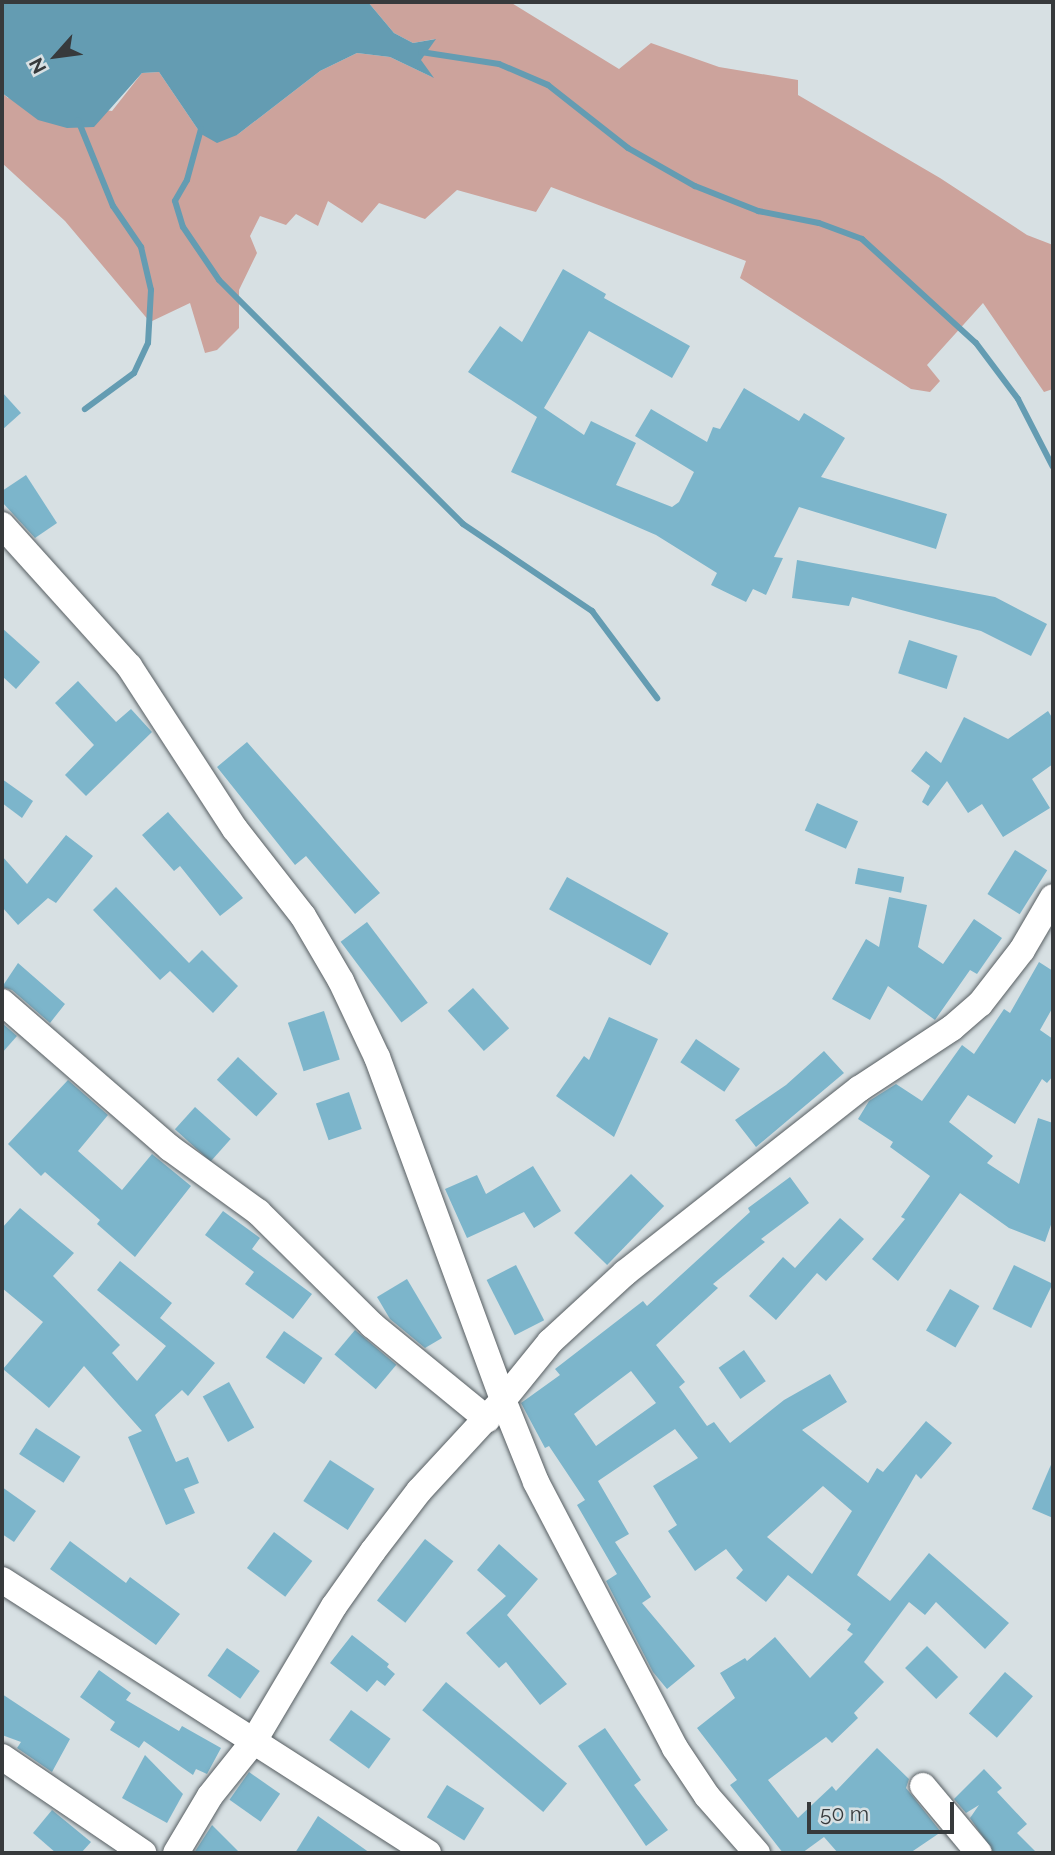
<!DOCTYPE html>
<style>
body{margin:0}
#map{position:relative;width:1055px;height:1855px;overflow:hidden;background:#d7e0e3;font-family:Raleway,sans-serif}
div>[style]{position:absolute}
.green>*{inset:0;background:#cca39c}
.water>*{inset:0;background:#649cb2}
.stream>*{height:6px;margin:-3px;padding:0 3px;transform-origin:3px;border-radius:3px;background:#649cb2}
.building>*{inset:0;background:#7cb5cb;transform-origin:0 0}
.roads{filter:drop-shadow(0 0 2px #575e62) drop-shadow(0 0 2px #575e62)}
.minor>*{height:26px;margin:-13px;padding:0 13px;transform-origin:13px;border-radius:13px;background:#fff}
span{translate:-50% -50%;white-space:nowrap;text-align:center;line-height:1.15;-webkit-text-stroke:5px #d7e0e3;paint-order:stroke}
.frame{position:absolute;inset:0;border:4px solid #373a3c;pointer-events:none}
.north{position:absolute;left:21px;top:21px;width:70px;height:70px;-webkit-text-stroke:5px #d7e0e3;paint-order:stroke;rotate:242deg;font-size:19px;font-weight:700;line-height:28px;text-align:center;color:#373a3c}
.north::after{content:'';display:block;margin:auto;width:24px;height:32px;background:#373a3c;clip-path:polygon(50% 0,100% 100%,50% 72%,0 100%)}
.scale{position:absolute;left:807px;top:1802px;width:147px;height:32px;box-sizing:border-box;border:4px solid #373a3c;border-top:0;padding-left:9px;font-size:21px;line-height:24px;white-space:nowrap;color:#373a3c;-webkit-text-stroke:5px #d7e0e3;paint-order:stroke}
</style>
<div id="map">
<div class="green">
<div style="clip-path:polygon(368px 2px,510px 2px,619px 69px,651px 43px,719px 67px,798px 80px,798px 95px,940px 178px,1027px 235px,1053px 245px,1053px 389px,1044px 392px,983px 303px,927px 365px,940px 381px,930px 392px,911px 389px,740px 278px,746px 261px,551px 187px,536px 212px,457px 190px,425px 219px,379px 203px,362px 223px,328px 201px,318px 226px,296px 214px,286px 225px,260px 216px,250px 236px,257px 253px,239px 290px,239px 328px,217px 350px,205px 353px,190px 303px,150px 322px,65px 221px,2px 163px,2px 93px,8px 98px,112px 111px,142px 73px,159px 72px,201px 134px,237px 135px,320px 71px,357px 53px,390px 57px,432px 77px,420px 60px,435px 39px,413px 43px,394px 33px)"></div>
</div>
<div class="water">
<div style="clip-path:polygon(2px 2px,368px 2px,394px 33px,413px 43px,436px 39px,421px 60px,434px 78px,390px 57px,357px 53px,320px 71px,237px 135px,217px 143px,201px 134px,159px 72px,142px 73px,94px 127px,67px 128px,38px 120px,2px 93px)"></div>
</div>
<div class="stream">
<div style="left:421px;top:52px;width:79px;rotate:8.7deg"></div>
<div style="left:499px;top:64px;width:53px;rotate:23.2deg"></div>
<div style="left:548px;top:85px;width:102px;rotate:38.2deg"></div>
<div style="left:628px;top:148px;width:77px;rotate:29.6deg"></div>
<div style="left:695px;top:186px;width:68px;rotate:21.6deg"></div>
<div style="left:758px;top:211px;width:62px;rotate:11.1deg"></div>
<div style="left:819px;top:223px;width:46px;rotate:20.4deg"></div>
<div style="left:862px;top:239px;width:154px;rotate:42.4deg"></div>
<div style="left:976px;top:343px;width:70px;rotate:53.1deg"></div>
<div style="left:1018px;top:399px;width:76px;rotate:62.8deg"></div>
<div style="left:78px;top:120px;width:93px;rotate:67.9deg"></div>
<div style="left:113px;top:206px;width:50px;rotate:55.7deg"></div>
<div style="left:141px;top:247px;width:44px;rotate:76.9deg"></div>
<div style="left:151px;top:290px;width:53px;rotate:93.2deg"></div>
<div style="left:148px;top:343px;width:33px;rotate:115deg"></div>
<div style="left:134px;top:373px;width:61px;rotate:143.7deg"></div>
<div style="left:201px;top:129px;width:53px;rotate:105.4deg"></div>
<div style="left:187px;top:180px;width:24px;rotate:120deg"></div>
<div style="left:175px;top:201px;width:27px;rotate:73deg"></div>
<div style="left:183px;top:227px;width:64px;rotate:55.8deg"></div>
<div style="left:219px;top:280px;width:345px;rotate:45deg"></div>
<div style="left:463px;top:524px;width:156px;rotate:34deg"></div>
<div style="left:592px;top:611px;width:109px;rotate:53.2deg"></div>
</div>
<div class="building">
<div style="clip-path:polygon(563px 269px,606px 294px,604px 298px,690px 346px,672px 378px,589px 331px,544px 408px,584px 435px,591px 421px,636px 443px,616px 485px,672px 507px,679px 502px,694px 472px,635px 436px,651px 409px,707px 442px,713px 427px,720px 429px,744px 388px,799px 421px,804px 413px,845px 438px,821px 477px,947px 514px,936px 549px,799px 507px,774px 557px,783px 558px,766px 595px,753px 589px,746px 602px,711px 585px,717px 573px,656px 535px,511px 472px,537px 417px,468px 372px,500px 326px,522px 342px)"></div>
<div style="clip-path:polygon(2px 392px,21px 413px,2px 430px)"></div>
<div style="clip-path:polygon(26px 475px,57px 523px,35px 538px,2px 502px,2px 491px)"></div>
<div style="clip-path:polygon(797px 560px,995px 597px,1047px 624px,1031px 656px,981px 631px,852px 597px,849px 606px,792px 598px)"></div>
<div style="clip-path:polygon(2px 628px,40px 662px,16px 689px,2px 676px)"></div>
<div style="left:909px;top:640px;width:51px;height:35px;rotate:18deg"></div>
<div style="clip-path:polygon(78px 681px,116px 722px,131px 709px,152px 732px,86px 796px,65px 775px,94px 745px,55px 703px)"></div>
<div style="clip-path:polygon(1048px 711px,1053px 719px,1053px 764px,1032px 779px,1050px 808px,1003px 837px,982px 804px,968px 813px,947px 781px,928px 806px,922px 802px,930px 786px,911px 771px,926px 751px,941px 763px,964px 717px,1008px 739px)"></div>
<div style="clip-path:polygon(247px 742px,380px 893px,355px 914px,306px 856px,295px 865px,217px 767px)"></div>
<div style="clip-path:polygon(2px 779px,33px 801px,22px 818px,2px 803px)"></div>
<div style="left:817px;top:803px;width:45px;height:30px;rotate:24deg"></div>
<div style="clip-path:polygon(168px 812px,243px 898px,220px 916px,180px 866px,174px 871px,142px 835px)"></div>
<div style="clip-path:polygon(66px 835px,93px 856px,56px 903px,48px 898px,18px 925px,2px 907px,2px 856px,27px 884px)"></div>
<div style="left:1015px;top:850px;width:38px;height:52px;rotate:32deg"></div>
<div style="left:858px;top:868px;width:47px;height:16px;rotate:11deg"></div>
<div style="left:567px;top:877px;width:116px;height:37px;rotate:29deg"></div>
<div style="clip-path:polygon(116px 887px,189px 963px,202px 950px,238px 986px,213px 1013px,170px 971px,160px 980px,93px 910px)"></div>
<div style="clip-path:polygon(889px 897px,927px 905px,918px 947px,943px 964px,974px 919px,1002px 938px,977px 974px,970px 970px,935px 1020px,888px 986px,870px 1020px,832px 999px,866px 939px,879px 947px)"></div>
<div style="left:367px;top:922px;width:101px;height:33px;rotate:53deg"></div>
<div style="clip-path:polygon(1039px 962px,1053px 971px,1053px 1007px,1040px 1030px,1053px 1039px,1053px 1076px,1047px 1083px,1042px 1079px,1015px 1124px,968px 1095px,949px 1122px,993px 1156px,987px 1163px,1019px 1184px,1038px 1118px,1053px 1123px,1053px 1219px,1045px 1242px,1009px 1228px,960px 1193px,898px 1281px,872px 1259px,905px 1219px,901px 1217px,930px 1176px,890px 1147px,893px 1142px,858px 1119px,869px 1101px,896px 1084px,922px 1101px,962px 1045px,974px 1054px,1004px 1009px,1010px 1013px)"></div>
<div style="clip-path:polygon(18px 963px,65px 1004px,50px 1023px,12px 990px,2px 987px)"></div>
<div style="left:473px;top:988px;width:54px;height:34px;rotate:48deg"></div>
<div style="left:324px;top:1011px;width:51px;height:38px;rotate:72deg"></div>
<div style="clip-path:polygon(609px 1017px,658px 1039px,614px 1137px,556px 1096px,584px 1056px,589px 1060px)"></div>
<div style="clip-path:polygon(2px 1023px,17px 1036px,2px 1053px)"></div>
<div style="left:696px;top:1039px;width:53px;height:28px;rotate:34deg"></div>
<div style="clip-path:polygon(824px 1051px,844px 1073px,756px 1147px,735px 1120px,786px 1085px)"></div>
<div style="left:238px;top:1057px;width:54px;height:31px;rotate:43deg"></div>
<div style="clip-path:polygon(68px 1080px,108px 1115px,78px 1151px,122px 1190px,152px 1154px,191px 1186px,135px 1257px,97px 1224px,100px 1220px,45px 1172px,41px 1176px,8px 1144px)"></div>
<div style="left:349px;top:1092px;width:39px;height:35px;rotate:71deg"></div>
<div style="left:195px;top:1107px;width:48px;height:30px;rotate:42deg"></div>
<div style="clip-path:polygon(533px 1166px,561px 1211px,534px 1228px,524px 1212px,467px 1238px,445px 1189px,477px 1175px,486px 1194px)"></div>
<div style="left:631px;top:1174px;width:46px;height:82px;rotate:44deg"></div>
<div style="clip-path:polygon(evenodd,790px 1177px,809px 1203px,761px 1239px,765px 1242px,713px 1284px,718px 1288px,656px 1345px,685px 1382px,679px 1387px,707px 1426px,714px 1422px,730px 1443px,784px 1400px,830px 1374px,847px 1402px,802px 1430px,868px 1483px,877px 1468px,883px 1472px,926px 1421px,952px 1443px,921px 1479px,916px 1474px,857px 1575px,890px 1601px,929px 1553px,1009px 1623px,985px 1649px,936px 1602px,925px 1615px,909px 1602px,864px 1662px,884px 1682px,854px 1713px,858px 1718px,832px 1743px,826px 1737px,768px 1780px,798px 1818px,832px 1786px,836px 1791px,877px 1748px,909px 1779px,906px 1788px,941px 1832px,910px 1853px,838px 1853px,824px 1837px,802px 1853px,783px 1853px,730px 1785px,737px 1780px,697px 1728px,735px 1698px,720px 1673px,745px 1658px,747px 1661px,775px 1637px,810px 1678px,853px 1634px,847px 1630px,851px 1624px,788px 1575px,766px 1602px,736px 1578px,743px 1570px,726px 1549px,695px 1571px,668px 1531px,677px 1525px,653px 1486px,698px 1458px,675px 1429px,598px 1481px,629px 1534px,615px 1542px,651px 1597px,642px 1603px,695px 1666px,667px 1689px,653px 1672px,606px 1581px,617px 1574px,577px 1505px,585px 1500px,549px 1446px,545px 1448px,521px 1403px,560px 1375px,555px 1369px,643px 1301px,647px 1306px,750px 1212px,748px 1208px,790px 1177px,631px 1371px,656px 1403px,596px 1446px,574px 1414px,631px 1371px,790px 1177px,823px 1486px,852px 1511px,812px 1574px,767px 1537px,823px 1486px)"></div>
<div style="clip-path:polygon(20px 1208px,74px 1253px,53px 1276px,120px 1345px,112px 1353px,137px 1381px,166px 1346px,97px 1290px,120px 1261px,172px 1303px,160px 1318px,215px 1363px,188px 1396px,182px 1390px,155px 1415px,176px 1462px,188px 1457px,199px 1483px,184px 1489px,195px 1513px,166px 1525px,128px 1437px,142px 1431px,84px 1366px,49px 1408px,3px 1369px,43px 1322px,2px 1288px,2px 1228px)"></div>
<div style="clip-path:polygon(223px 1211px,260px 1238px,252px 1249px,312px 1294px,293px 1319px,245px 1284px,254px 1272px,205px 1235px)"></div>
<div style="clip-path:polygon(840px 1218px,864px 1239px,826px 1281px,817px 1273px,776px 1320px,749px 1296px,783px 1257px,795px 1268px)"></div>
<div style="left:516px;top:1265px;width:62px;height:33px;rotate:63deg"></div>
<div style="left:1014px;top:1265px;width:43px;height:49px;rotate:26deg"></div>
<div style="clip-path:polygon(407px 1279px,442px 1338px,425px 1348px,390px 1319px,377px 1297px)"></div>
<div style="left:950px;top:1289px;width:34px;height:48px;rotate:30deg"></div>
<div style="left:355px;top:1330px;width:54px;height:32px;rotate:40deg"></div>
<div style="left:284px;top:1331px;width:47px;height:32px;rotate:35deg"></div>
<div style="left:744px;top:1350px;width:38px;height:31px;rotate:55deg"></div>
<div style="left:229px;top:1382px;width:52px;height:30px;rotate:61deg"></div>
<div style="left:36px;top:1428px;width:53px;height:31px;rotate:33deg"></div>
<div style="left:330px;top:1460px;width:53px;height:49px;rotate:33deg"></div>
<div style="clip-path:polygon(1053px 1460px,1053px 1518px,1032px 1509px)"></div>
<div style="clip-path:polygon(2px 1487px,36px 1511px,14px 1542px,2px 1534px)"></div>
<div style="left:274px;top:1532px;width:48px;height:45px;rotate:37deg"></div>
<div style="left:425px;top:1539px;width:36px;height:78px;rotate:38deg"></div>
<div style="clip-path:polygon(70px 1541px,126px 1583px,130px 1577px,180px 1614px,156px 1645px,50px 1569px)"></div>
<div style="clip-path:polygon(499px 1544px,538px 1579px,507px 1615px,567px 1684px,540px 1705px,506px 1662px,499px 1668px,466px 1633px,506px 1596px,477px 1570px)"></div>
<div style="clip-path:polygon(352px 1635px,389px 1664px,387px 1667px,395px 1674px,385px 1686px,377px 1680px,367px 1692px,330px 1663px)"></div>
<div style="left:927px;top:1646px;width:44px;height:31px;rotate:45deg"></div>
<div style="left:227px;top:1648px;width:40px;height:34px;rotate:35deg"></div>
<div style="clip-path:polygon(99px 1670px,131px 1693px,126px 1700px,179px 1731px,182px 1726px,221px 1748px,207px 1774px,196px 1769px,193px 1775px,144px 1741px,139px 1748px,110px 1730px,115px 1722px,80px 1697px)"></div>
<div style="left:1005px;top:1672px;width:37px;height:55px;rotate:41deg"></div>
<div style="left:446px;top:1682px;width:158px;height:37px;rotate:40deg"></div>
<div style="clip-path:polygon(2px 1694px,70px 1739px,52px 1772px,17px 1748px,21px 1742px,2px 1735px)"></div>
<div style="left:351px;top:1710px;width:49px;height:37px;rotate:36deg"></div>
<div style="clip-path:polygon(605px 1728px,641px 1780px,634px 1785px,668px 1830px,646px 1846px,578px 1746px)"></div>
<div style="clip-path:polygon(145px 1755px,183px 1794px,167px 1823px,122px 1798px)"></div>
<div style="clip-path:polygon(984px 1769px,1002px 1788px,997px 1792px,1027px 1824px,1017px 1833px,1037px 1853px,994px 1853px,970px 1818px,979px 1805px,966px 1813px,954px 1799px)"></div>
<div style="left:249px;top:1772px;width:38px;height:34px;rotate:35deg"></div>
<div style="left:447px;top:1785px;width:44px;height:38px;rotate:32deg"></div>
<div style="clip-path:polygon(52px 1810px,91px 1842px,81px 1853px,56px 1853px,33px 1833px)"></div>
<div style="clip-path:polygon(318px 1816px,370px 1853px,295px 1853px)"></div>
<div style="clip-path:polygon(212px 1825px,240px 1853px,194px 1853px)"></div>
</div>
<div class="roads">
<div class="minor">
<div style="left:2px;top:525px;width:190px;rotate:48deg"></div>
<div style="left:129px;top:666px;width:194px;rotate:57deg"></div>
<div style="left:235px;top:829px;width:110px;rotate:52deg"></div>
<div style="left:303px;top:916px;width:75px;rotate:59.7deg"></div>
<div style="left:341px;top:981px;width:84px;rotate:64.7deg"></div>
<div style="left:377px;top:1057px;width:365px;rotate:69.8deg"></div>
<div style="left:503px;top:1400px;width:124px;rotate:132.7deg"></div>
<div style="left:419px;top:1491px;width:76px;rotate:127.5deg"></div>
<div style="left:373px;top:1551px;width:67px;rotate:125.3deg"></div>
<div style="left:334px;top:1606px;width:157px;rotate:120.7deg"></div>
<div style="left:254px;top:1741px;width:70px;rotate:128.7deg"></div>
<div style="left:210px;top:1796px;width:66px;rotate:120.8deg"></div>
<div style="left:2px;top:1002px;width:223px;rotate:41deg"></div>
<div style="left:170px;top:1148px;width:109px;rotate:36deg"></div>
<div style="left:258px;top:1212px;width:161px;rotate:44.7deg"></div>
<div style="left:372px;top:1325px;width:149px;rotate:39.3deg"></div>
<div style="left:2px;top:1580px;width:506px;rotate:32.65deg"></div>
<div style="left:2px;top:1757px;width:171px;rotate:34.2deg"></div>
<div style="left:923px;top:1786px;width:87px;rotate:50.1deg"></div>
<div style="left:757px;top:1853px;width:76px;rotate:-131.3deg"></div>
<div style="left:707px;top:1796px;width:58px;rotate:-123.7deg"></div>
<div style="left:675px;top:1748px;width:300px;rotate:-117.6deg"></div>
<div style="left:536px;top:1482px;width:88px;rotate:-111.9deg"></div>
<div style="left:503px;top:1400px;width:75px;rotate:-51deg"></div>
<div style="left:550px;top:1342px;width:102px;rotate:-42.6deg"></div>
<div style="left:625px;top:1273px;width:298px;rotate:-38.2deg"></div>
<div style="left:859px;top:1089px;width:111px;rotate:-33.3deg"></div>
<div style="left:952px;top:1028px;width:37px;rotate:-41deg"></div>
<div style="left:980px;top:1004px;width:68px;rotate:-52.1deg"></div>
<div style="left:1022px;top:950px;width:61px;rotate:-59.7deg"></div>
</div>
</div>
<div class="frame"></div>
<div class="north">N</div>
<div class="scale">50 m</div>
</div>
